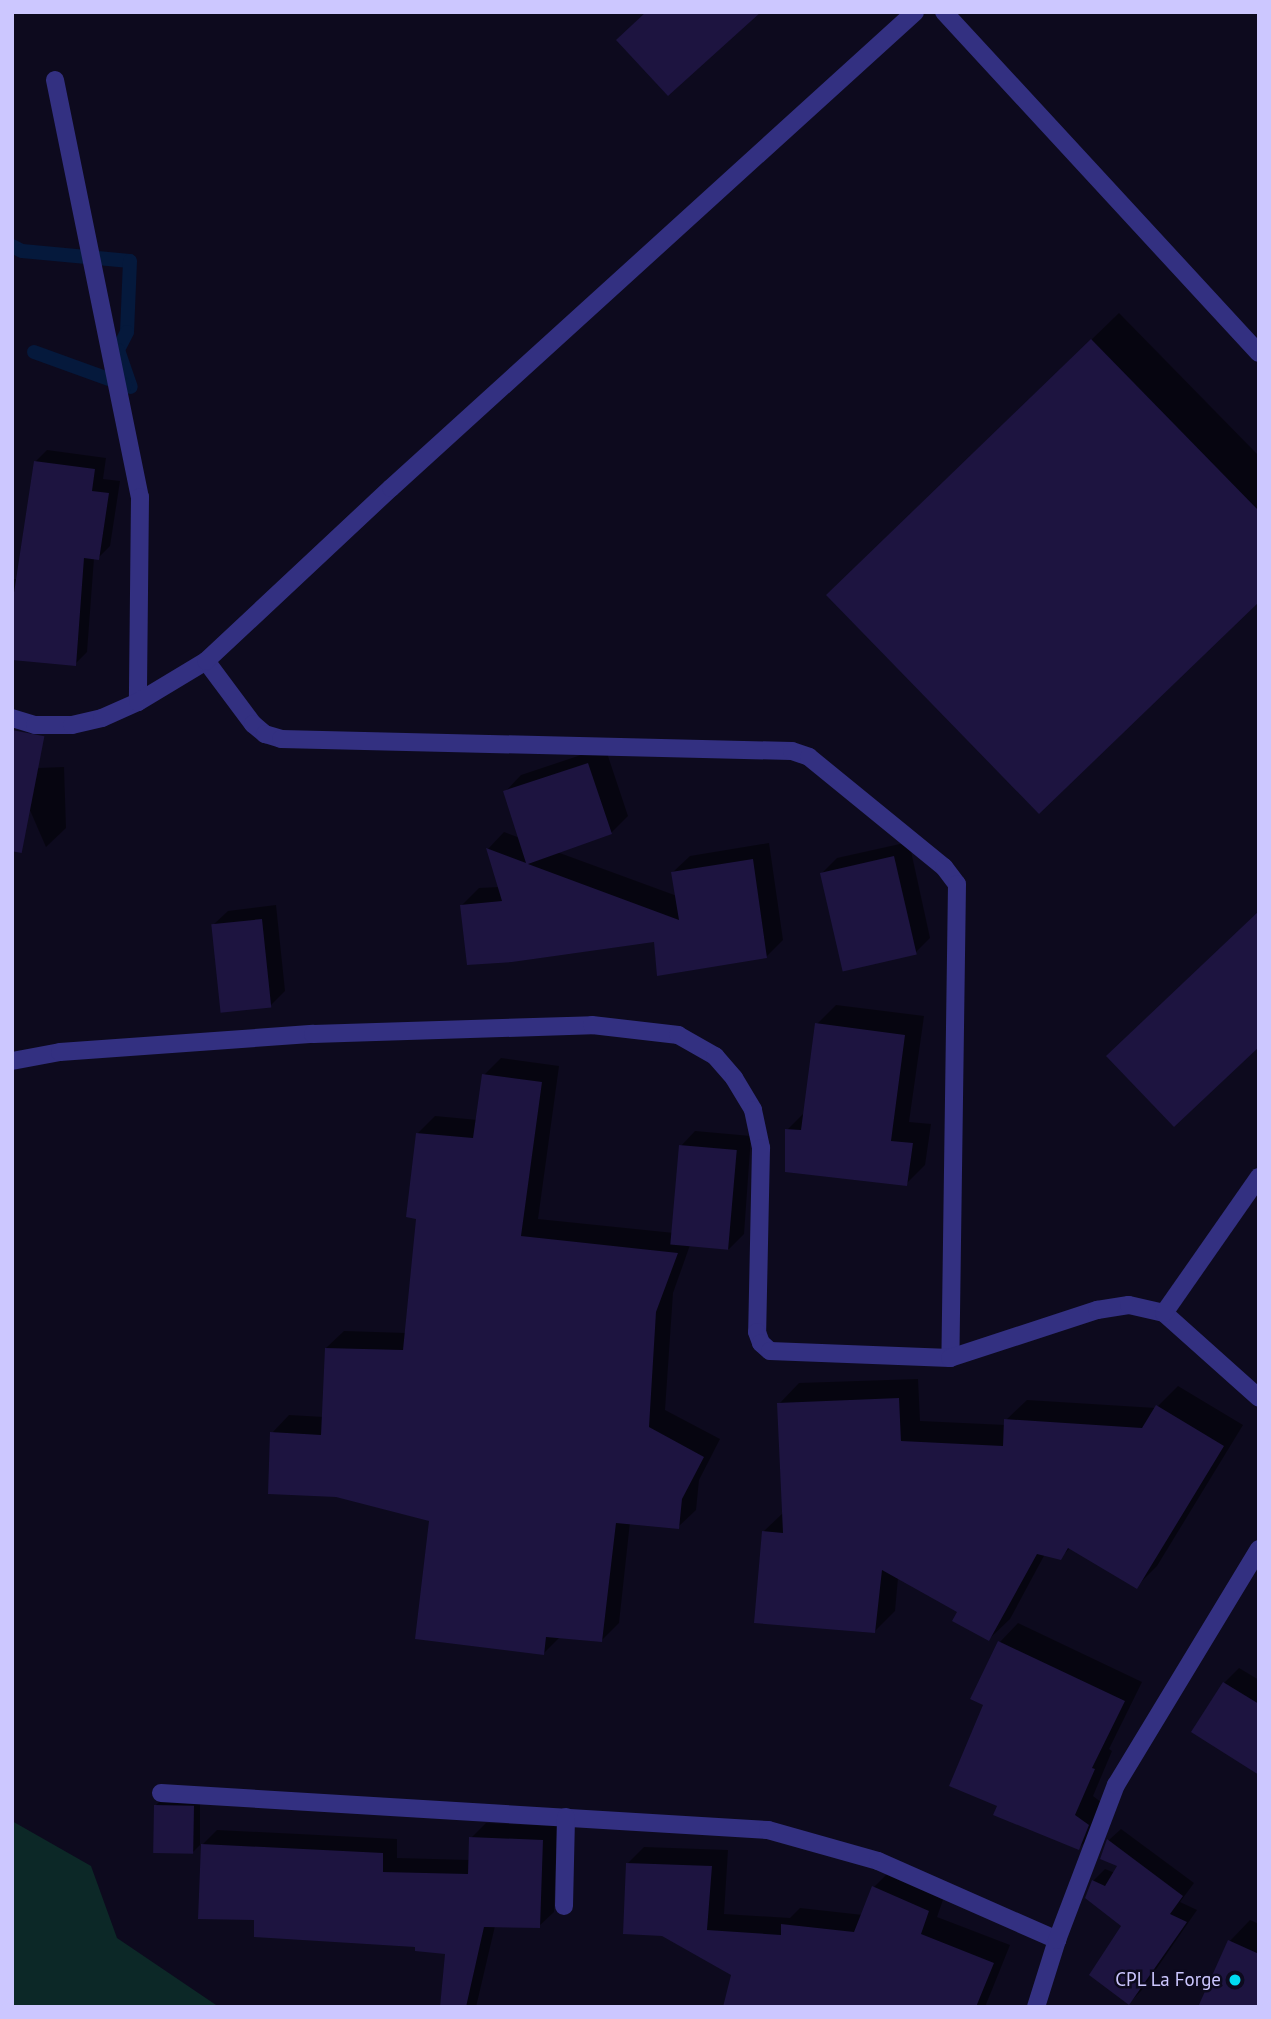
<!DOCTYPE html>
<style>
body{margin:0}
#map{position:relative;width:1271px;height:2019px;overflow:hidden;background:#0d0a1e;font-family:"PT Sans",sans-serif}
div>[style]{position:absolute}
.green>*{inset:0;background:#0c2827}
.shadow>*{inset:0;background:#0007}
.stream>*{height:14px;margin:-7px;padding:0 7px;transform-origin:7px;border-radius:7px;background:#05193c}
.building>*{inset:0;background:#1d1440;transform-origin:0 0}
.minor>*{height:18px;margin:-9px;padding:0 9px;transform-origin:9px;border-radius:9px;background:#333081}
.dots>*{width:19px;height:19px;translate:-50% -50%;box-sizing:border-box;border:4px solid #0d0a1e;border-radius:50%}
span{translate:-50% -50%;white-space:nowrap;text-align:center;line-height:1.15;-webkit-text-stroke:5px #0d0a1e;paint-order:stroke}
.poi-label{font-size:19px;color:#ccc7ff}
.right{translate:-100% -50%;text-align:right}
.frame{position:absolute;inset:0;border:14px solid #ccc7ff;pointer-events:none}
</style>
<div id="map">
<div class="green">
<div style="clip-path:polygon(12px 1821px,91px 1866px,117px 1938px,219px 2007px,12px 2007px)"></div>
</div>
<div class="shadow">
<div style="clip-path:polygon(1119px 313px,1259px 456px,1259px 600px,856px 568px)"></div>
<div style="clip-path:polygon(47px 450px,106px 458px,103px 479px,120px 481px,110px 546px,98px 558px,94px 558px,87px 652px,75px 664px,12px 659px,12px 579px,18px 579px,35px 462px)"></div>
<div style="clip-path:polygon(605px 747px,628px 816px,611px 833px,557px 852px,677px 896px,673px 872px,690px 856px,769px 843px,783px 940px,766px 957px,462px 905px,479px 888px,499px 887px,488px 849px,504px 832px,520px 838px,505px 792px,521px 775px)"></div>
<div style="clip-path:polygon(64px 767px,66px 828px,46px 847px,12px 769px)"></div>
<div style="clip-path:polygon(909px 842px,930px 938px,915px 953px,822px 873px,837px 858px)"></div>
<div style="clip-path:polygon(276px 905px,285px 991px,270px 1006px,213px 925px,228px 911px)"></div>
<div style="clip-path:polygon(836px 1005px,924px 1016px,909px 1122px,931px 1124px,925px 1165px,906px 1184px,787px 1130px,805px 1112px,817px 1024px)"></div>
<div style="clip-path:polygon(501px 1058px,559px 1066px,538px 1219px,674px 1233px,681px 1146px,695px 1131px,751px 1136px,744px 1234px,729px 1249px,690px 1245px,673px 1293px,665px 1410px,720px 1439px,699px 1480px,696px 1510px,678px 1527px,630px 1522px,619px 1623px,602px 1640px,560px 1637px,543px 1654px,430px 1519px,272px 1433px,289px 1415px,324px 1417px,326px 1348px,344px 1331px,406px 1333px,418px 1217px,418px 1133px,435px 1116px,478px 1120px,484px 1075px)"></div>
<div style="clip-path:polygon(918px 1379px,920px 1421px,1006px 1425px,1006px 1420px,1027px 1400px,1156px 1408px,1178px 1386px,1243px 1425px,1157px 1566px,1136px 1587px,1071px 1547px,1060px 1558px,1045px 1554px,1010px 1619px,989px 1639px,960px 1611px,898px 1578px,895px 1611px,875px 1631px,764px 1531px,784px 1512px,779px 1404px,799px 1383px)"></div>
<div style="clip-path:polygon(1018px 1623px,1142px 1682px,1109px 1749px,1112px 1751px,1093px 1796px,1106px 1806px,1097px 1830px,1079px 1848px,999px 1805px,985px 1704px,972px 1698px,1000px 1642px)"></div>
<div style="clip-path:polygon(1239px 1668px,1259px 1680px,1259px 1773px,1193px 1732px,1224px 1683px)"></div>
<div style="clip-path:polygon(162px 1799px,200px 1800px,200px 1845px,193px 1852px,155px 1806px)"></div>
<div style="clip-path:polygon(486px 1823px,557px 1826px,554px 1912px,539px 1926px,495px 1926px,476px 2007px,442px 2007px,447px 1952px,256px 1918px,203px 1844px,217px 1830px,397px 1839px,397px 1858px,470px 1860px,471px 1838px)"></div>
<div style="clip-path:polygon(1121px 1829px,1194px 1883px,1180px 1902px,1197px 1910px,1141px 1991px,1129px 2003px,1124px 1925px,1093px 1881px,1105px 1869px,1115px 1873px,1120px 1865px,1102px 1858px,1109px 1840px)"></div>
<div style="clip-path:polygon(644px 1847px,728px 1850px,724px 1914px,790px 1918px,800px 1908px,863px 1915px,874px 1887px,891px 1870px,945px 1894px,937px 1917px,1010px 1945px,985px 2007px,725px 2007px,733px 1974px,627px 1864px)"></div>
<div style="clip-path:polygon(1250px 1920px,1259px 1924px,1259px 2007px,1230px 1941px)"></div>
</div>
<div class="stream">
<div style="left:12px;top:246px;width:11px;rotate:27deg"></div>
<div style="left:22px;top:251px;width:108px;rotate:5.3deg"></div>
<div style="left:130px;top:261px;width:71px;rotate:92.4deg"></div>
<div style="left:127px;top:332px;width:20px;rotate:117deg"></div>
<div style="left:118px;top:350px;width:39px;rotate:71deg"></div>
<div style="left:34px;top:352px;width:97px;rotate:19.9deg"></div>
</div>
<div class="building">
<div style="clip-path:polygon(646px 12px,761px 12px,668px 96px,616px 40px)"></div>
<div style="clip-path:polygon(1091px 339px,1259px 511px,1259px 602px,1039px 814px,826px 595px)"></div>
<div style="clip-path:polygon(34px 461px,95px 469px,92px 491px,109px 493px,99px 560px,84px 558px,76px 666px,12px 660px,12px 606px)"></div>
<div style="left:12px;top:730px;width:33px;height:119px;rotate:11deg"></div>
<div style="clip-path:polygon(588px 763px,612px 834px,528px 864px,679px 920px,671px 872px,753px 859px,767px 958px,657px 976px,654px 942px,512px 962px,467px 965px,460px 905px,502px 901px,486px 848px,526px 863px,503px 791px)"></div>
<div style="left:894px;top:856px;width:101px;height:76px;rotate:77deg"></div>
<div style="clip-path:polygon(1259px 911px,1259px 1047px,1174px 1127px,1106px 1056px)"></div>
<div style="left:262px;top:919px;width:89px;height:51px;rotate:84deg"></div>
<div style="clip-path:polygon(815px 1023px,905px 1035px,891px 1141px,913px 1143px,907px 1186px,785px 1172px,785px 1129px,801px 1130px)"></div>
<div style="clip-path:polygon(482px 1074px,542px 1082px,521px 1236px,678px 1253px,656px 1312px,649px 1427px,704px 1457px,682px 1499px,679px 1529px,616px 1523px,602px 1642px,546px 1637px,544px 1655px,415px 1639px,429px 1521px,336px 1497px,268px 1494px,270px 1432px,321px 1435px,325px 1348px,403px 1350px,416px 1219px,406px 1217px,416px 1133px,473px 1138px)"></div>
<div style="left:679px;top:1145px;width:58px;height:100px;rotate:5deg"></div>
<div style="clip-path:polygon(899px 1398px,901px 1441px,1003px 1446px,1004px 1419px,1142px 1428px,1156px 1405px,1224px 1446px,1137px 1589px,1068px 1548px,1061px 1560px,1037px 1554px,989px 1641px,952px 1621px,957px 1612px,882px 1570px,875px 1633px,754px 1623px,762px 1531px,783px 1533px,777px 1403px)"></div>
<div style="clip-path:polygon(998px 1641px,1125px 1701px,1092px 1768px,1095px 1769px,1075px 1815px,1089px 1825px,1079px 1850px,993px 1815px,997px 1806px,949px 1786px,983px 1705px,970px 1699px)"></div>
<div style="clip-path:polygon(1223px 1682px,1259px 1704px,1259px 1775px,1191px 1732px)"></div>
<div style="left:154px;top:1805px;width:40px;height:48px;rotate:1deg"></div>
<div style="clip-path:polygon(469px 1837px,543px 1840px,540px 1928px,484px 1927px,466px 2007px,440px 2007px,445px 1954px,415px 1951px,415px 1947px,254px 1937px,254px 1920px,198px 1919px,201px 1844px,383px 1853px,383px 1872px,468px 1874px)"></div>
<div style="clip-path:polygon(1107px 1839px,1183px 1896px,1170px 1914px,1187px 1922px,1129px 2005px,1089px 1975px,1121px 1926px,1085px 1898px,1092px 1880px,1105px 1886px,1117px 1866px,1100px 1859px)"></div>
<div style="clip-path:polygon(626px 1863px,712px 1866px,707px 1930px,781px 1935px,781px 1924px,854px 1932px,872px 1886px,929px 1911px,921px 1934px,994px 1963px,976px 2007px,723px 2007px,731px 1975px,662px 1936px,623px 1934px)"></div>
<div style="clip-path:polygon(1228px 1940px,1259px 1954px,1259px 2007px,1198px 2007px)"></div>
</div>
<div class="minor">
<div style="left:944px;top:12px;width:464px;rotate:47.3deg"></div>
<div style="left:55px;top:80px;width:426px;rotate:78.5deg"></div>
<div style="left:140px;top:497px;width:205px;rotate:90.6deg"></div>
<div style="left:206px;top:661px;width:79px;rotate:53.3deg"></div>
<div style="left:253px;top:724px;width:16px;rotate:40deg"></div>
<div style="left:265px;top:734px;width:17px;rotate:17deg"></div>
<div style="left:281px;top:739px;width:511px;rotate:1.35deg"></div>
<div style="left:792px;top:751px;width:18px;rotate:19deg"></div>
<div style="left:809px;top:757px;width:174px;rotate:39.2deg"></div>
<div style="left:944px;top:867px;width:21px;rotate:53deg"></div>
<div style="left:957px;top:884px;width:474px;rotate:90.8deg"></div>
<div style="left:12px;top:718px;width:24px;rotate:17deg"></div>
<div style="left:35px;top:725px;width:37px"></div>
<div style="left:72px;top:725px;width:31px;rotate:-13deg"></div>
<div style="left:102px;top:718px;width:39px;rotate:-24deg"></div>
<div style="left:138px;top:702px;width:79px;rotate:-31.1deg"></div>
<div style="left:206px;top:661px;width:253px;rotate:-43.1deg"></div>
<div style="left:391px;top:488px;width:708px;rotate:-42.25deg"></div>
<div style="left:12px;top:1061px;width:49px;rotate:-10.6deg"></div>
<div style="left:60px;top:1052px;width:254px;rotate:-4.1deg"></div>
<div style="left:313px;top:1034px;width:279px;rotate:-1.8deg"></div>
<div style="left:592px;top:1025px;width:87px;rotate:6.6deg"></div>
<div style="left:678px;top:1035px;width:43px;rotate:29.6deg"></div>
<div style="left:715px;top:1056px;width:29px;rotate:49deg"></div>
<div style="left:734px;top:1078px;width:37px;rotate:59deg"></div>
<div style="left:753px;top:1110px;width:39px;rotate:78deg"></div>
<div style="left:761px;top:1148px;width:184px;rotate:91.2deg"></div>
<div style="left:757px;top:1332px;width:12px;rotate:70deg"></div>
<div style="left:761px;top:1343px;width:12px;rotate:42deg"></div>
<div style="left:770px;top:1351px;width:180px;rotate:2.2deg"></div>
<div style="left:950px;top:1358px;width:155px;rotate:-18.1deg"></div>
<div style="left:1097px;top:1310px;width:32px;rotate:-9deg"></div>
<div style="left:1129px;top:1305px;width:36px;rotate:13deg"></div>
<div style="left:1164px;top:1313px;width:127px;rotate:41.8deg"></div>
<div style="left:1164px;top:1313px;width:166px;rotate:-55.1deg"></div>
<div style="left:161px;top:1793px;width:608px;rotate:3.49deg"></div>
<div style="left:768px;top:1830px;width:114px;rotate:15.7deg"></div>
<div style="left:878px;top:1861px;width:196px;rotate:23.8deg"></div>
<div style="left:564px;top:1906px;width:89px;rotate:-88.7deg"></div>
<div style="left:1036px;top:2007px;width:70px;rotate:-72.6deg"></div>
<div style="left:1057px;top:1940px;width:166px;rotate:-69.2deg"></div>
<div style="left:1116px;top:1785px;width:276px;rotate:-58.8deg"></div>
</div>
<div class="dots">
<div style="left:1235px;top:1980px;background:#00dcf2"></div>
</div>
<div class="poi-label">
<span class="right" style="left:1221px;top:1980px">CPL La Forge</span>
</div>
<div class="frame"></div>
</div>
